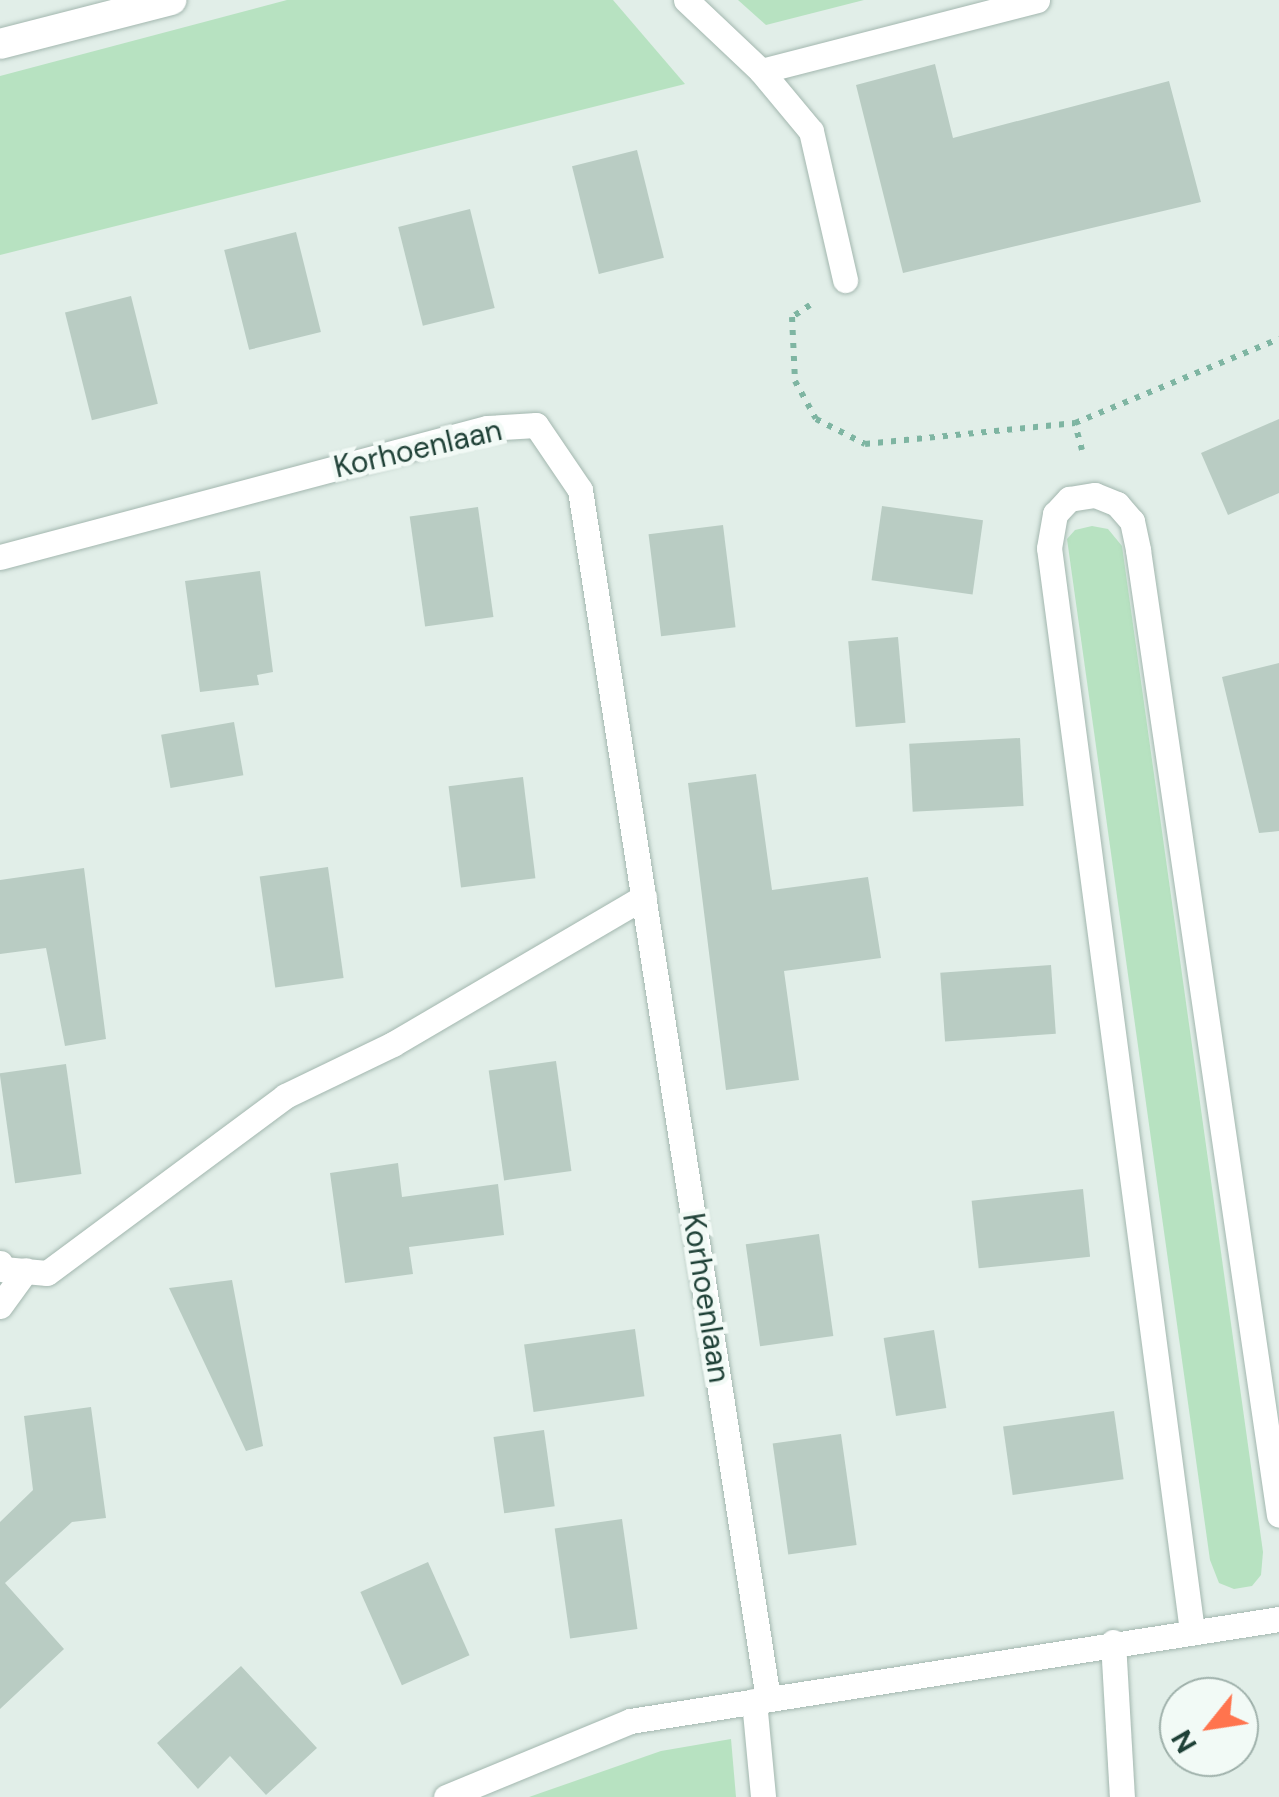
<!DOCTYPE html>
<style>
body{margin:0}
#map{position:relative;width:1279px;height:1797px;overflow:hidden;background:#e1eee8;font-family:"DM Sans",sans-serif}
div>[style]{position:absolute}
.green>*{inset:0;background:#b7e2c1}
.building>*{inset:0;background:#b9ccc3;transform-origin:0 0}
.path>*{height:6px;margin-top:-3px;transform-origin:0;background:repeating-linear-gradient(90deg,#7eb5a2 0 5px,transparent 0 13px)}
.roads{filter:drop-shadow(0 0 2px #a3b7af) drop-shadow(0 0 2px #a3b7af)}
.lane>*{height:25px;margin:-12.5px;padding:0 12.5px;transform-origin:12.5px;border-radius:12.5px;background:#fff}
.street>*{height:30px;margin:-15px;padding:0 15px;transform-origin:15px;border-radius:15px;background:#fff}
span{translate:-50% -50%;white-space:nowrap;text-align:center;line-height:1.15;-webkit-text-stroke:9px #f2faf6;paint-order:stroke}
.street-label{font-size:30px;color:#1f4137}
.north{position:absolute;left:1159px;top:1677px;width:100px;height:100px;box-sizing:border-box;background:#f2faf6;border:2px solid #9eb0aa;border-radius:50%;rotate:240deg;font-size:28px;font-weight:700;line-height:40px;text-align:center;color:#1f4137}
.north::after{content:'';display:block;margin:auto;width:35px;height:45px;background:#ff744e;clip-path:polygon(50% 0,100% 100%,50% 72%,0 100%)}
</style>
<div id="map">
<div class="green">
<div style="clip-path:polygon(287px 0,613px 0,685px 84px,0 255px,0 76px)"></div>
<div style="clip-path:polygon(738px 0,864px 0,766px 25px)"></div>
<div style="clip-path:polygon(1092px 526px,1108px 529px,1122px 546px,1263px 1552px,1261px 1575px,1252px 1586px,1234px 1589px,1219px 1583px,1210px 1560px,1067px 539px,1075px 530px)"></div>
<div style="clip-path:polygon(731px 1739px,736px 1797px,529px 1797px,661px 1751px)"></div>
</div>
<div class="building">
<div style="clip-path:polygon(935px 64px,953px 138px,1169px 81px,1201px 202px,903px 273px,856px 85px)"></div>
<div style="left:637px;top:150px;width:111px;height:67px;rotate:76deg"></div>
<div style="left:470px;top:209px;width:102px;height:74px;rotate:76deg"></div>
<div style="left:296px;top:232px;width:103px;height:74px;rotate:76deg"></div>
<div style="left:131px;top:296px;width:111px;height:68px;rotate:76deg"></div>
<div style="clip-path:polygon(1279px 419px,1279px 493px,1228px 515px,1201px 453px)"></div>
<div style="left:882px;top:506px;width:102px;height:75px;rotate:8deg"></div>
<div style="left:478px;top:507px;width:111px;height:69px;rotate:82deg"></div>
<div style="left:723px;top:525px;width:103px;height:75px;rotate:83deg"></div>
<div style="clip-path:polygon(260px 571px,273px 672px,257px 675px,259px 685px,200px 692px,185px 581px)"></div>
<div style="left:898px;top:637px;width:86px;height:50px;rotate:85deg"></div>
<div style="clip-path:polygon(1279px 663px,1279px 831px,1259px 833px,1222px 677px)"></div>
<div style="left:234px;top:722px;width:54px;height:74px;rotate:80deg"></div>
<div style="left:1020px;top:738px;width:68px;height:111px;rotate:87deg"></div>
<div style="clip-path:polygon(756px 774px,772px 890px,868px 877px,881px 958px,784px 971px,799px 1080px,726px 1090px,688px 783px)"></div>
<div style="left:523px;top:777px;width:102px;height:75px;rotate:83deg"></div>
<div style="left:328px;top:867px;width:112px;height:69px;rotate:82deg"></div>
<div style="clip-path:polygon(84px 868px,106px 1039px,65px 1046px,46px 948px,0 954px,0 880px)"></div>
<div style="left:1051px;top:965px;width:69px;height:111px;rotate:86deg"></div>
<div style="left:556px;top:1061px;width:111px;height:68px;rotate:82deg"></div>
<div style="left:66px;top:1064px;width:111px;height:67px;rotate:82deg"></div>
<div style="clip-path:polygon(398px 1163px,402px 1197px,498px 1184px,504px 1235px,409px 1247px,413px 1274px,345px 1283px,330px 1173px)"></div>
<div style="left:1083px;top:1189px;width:68px;height:112px;rotate:84deg"></div>
<div style="left:819px;top:1234px;width:103px;height:74px;rotate:82deg"></div>
<div style="clip-path:polygon(232px 1280px,263px 1446px,246px 1451px,169px 1288px)"></div>
<div style="left:635px;top:1329px;width:68px;height:112px;rotate:82deg"></div>
<div style="left:934px;top:1330px;width:79px;height:51px;rotate:81deg"></div>
<div style="clip-path:polygon(91px 1407px,106px 1518px,72px 1522px,5px 1583px,64px 1649px,0 1709px,0 1522px,33px 1490px,24px 1416px)"></div>
<div style="left:1114px;top:1411px;width:69px;height:112px;rotate:82deg"></div>
<div style="left:544px;top:1430px;width:77px;height:51px;rotate:82deg"></div>
<div style="left:841px;top:1434px;width:112px;height:69px;rotate:82deg"></div>
<div style="left:622px;top:1519px;width:111px;height:68px;rotate:82deg"></div>
<div style="left:428px;top:1562px;width:102px;height:74px;rotate:66deg"></div>
<div style="clip-path:polygon(241px 1666px,317px 1748px,266px 1795px,230px 1756px,198px 1789px,157px 1743px)"></div>
</div>
<div class="path">
<div style="left:810px;top:305px;width:22px;rotate:146deg"></div>
<div style="left:792px;top:317px;width:64px;rotate:87.3deg"></div>
<div style="left:795px;top:381px;width:43px;rotate:61.1deg"></div>
<div style="left:816px;top:419px;width:55px;rotate:27deg"></div>
<div style="left:865px;top:444px;width:211px;rotate:-5.7deg"></div>
<div style="left:1082px;top:450px;width:28px;rotate:-105deg"></div>
<div style="left:1075px;top:423px;width:221px;rotate:-22.4deg"></div>
</div>
<div class="roads">
<div class="lane">
<div style="left:686px;top:0;width:103px;rotate:43.4deg"></div>
<div style="left:761px;top:71px;width:78px;rotate:50.2deg"></div>
<div style="left:811px;top:131px;width:153px;rotate:77.1deg"></div>
<div style="left:761px;top:71px;width:285px;rotate:-14.4deg"></div>
<div style="left:0;top:557px;width:504px;rotate:-14.84deg"></div>
<div style="left:487px;top:428px;width:49px;rotate:-3.5deg"></div>
<div style="left:536px;top:425px;width:78px;rotate:55.9deg"></div>
<div style="left:580px;top:490px;width:1224px;rotate:81.16deg"></div>
<div style="left:0;top:1263px;width:7px;rotate:63deg"></div>
<div style="left:3px;top:1269px;width:44px;rotate:5.2deg"></div>
<div style="left:47px;top:1273px;width:297px;rotate:-36.6deg"></div>
<div style="left:285px;top:1096px;width:120px;rotate:-25.7deg"></div>
<div style="left:393px;top:1044px;width:291px;rotate:-30.4deg"></div>
<div style="left:0;top:1306px;width:44px;rotate:-54.2deg"></div>
<div style="left:1192px;top:1631px;width:1092px;rotate:-97.52deg"></div>
<div style="left:1049px;top:548px;width:35px;rotate:-80deg"></div>
<div style="left:1055px;top:514px;width:21px;rotate:-47deg"></div>
<div style="left:1069px;top:499px;width:26px;rotate:-9deg"></div>
<div style="left:1095px;top:495px;width:24px;rotate:22deg"></div>
<div style="left:1117px;top:504px;width:23px;rotate:49deg"></div>
<div style="left:1132px;top:521px;width:30px;rotate:78deg"></div>
<div style="left:1138px;top:550px;width:975px;rotate:81.69deg"></div>
<div style="left:1113px;top:1642px;width:155px;rotate:86.7deg"></div>
<div style="left:754px;top:1701px;width:96px;rotate:84.6deg"></div>
<div style="left:446px;top:1797px;width:199px;rotate:-22.4deg"></div>
<div style="left:630px;top:1721px;width:657px;rotate:-8.93deg"></div>
</div>
<div class="street">
<div style="left:0;top:44px;width:177px;rotate:-14.4deg"></div>
</div>
</div>
<div class="street-label">
<span style="left:418px;top:449px;rotate:-13deg">Korhoenlaan</span>
<span style="left:706px;top:1298px;rotate:81deg">Korhoenlaan</span>
</div>
<div class="north">N</div>
</div>
